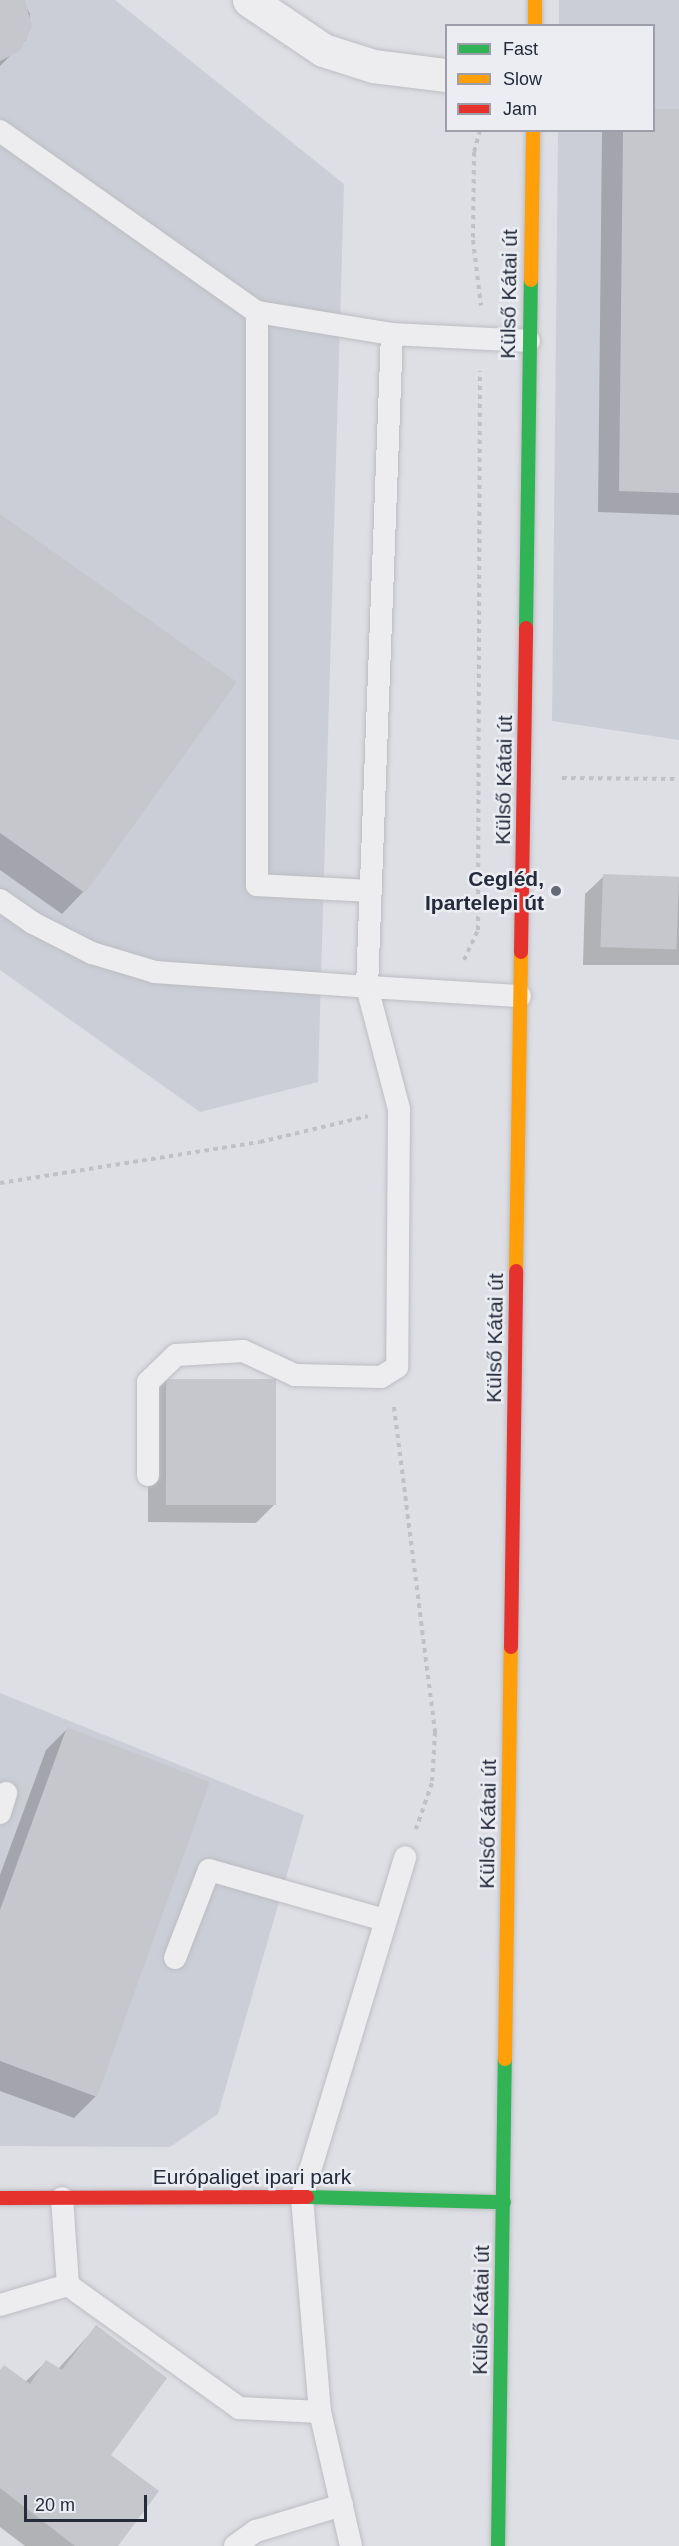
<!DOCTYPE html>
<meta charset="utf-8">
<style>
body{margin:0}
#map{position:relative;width:679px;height:2546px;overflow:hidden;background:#dedfe4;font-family:Helvetica,sans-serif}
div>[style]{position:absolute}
.built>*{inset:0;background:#ccced7}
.shadow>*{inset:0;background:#0003}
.building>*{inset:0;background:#c6c7cc;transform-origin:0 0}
.path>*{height:4px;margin-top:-2px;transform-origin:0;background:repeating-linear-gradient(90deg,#c0c0c6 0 4.5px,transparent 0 9px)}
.roads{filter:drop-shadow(0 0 2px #bcbdc2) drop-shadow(0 0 2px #bcbdc2)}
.lane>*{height:22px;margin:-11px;padding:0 11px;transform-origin:11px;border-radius:11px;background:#ededf0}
.street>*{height:33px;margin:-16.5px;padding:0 16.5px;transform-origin:16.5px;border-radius:16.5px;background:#ededf0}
.fast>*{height:14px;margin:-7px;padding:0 7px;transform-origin:7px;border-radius:7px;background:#30b455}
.slow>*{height:14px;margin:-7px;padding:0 7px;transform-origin:7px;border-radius:7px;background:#ff9f0a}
.jam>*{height:14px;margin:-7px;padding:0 7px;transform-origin:7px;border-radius:7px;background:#e5322d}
.dots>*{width:16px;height:16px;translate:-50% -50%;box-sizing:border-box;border:3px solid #ebedf3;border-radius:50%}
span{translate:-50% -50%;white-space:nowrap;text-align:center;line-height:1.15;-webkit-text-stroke:5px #ebedf3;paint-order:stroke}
.street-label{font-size:21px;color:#262b3b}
.poi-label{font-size:21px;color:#262b3b;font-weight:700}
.right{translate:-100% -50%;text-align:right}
.legend{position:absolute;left:445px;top:24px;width:210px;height:108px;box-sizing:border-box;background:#ebedf3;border:2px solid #9c9fa9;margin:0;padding:8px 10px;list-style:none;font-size:18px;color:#262b3b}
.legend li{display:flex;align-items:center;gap:12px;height:30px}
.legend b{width:30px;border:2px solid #9c9fa9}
.scale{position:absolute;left:24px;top:2495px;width:123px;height:27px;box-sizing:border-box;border:3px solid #262b3b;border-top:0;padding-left:8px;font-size:18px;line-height:21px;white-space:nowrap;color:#262b3b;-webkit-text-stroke:4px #ebedf3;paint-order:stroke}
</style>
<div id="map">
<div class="built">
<div style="clip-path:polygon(0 0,115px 0,344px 184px,318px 1082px,200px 1112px,0 970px)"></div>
<div style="clip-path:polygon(559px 0,679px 0,679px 740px,552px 721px,558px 131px,654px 130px,654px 26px,559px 25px)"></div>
<div style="clip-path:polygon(0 1693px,304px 1815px,218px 2114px,170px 2147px,0 2146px)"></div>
</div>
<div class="shadow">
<div style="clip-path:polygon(0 0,22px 0,30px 14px,26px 40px,0 66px)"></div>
<div style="clip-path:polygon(654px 111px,679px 111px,679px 515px,598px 512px,602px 132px,654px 130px)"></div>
<div style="clip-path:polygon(0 515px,235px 682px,83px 892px,62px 914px,0 870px)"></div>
<div style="clip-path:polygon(604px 876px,679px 877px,679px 965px,583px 965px,585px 894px)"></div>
<div style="clip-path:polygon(166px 1381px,275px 1504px,256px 1523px,148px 1522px,148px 1400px)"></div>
<div style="clip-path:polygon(68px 1728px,96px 2096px,74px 2118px,0 2091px,0 1875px,46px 1750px)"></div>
<div style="clip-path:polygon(96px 2327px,116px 2546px,25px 2546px,0 2527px,0 2371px,25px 2382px,46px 2362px,58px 2369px)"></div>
</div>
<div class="building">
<div style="clip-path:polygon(0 0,25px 0,32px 27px,20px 51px,0 61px)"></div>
<div style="clip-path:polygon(654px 109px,679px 109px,679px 493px,619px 491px,623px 130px,654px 130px)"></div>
<div style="clip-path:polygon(0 514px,237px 682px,85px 893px,0 833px)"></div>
<div style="left:603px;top:874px;width:76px;height:73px;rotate:2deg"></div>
<div style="left:276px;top:1379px;width:126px;height:110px;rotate:90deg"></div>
<div style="clip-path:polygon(67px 1727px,210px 1782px,97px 2097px,0 2061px,0 1910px)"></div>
<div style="clip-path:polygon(96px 2325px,167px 2378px,111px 2455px,159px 2491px,118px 2546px,75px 2546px,0 2488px,0 2370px,4px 2365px,30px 2384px,46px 2360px,62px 2370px)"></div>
</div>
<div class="path">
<div style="left:480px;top:130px;width:23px;rotate:105deg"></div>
<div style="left:474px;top:152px;width:88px;rotate:90.7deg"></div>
<div style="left:473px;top:240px;width:66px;rotate:83.1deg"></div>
<div style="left:562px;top:778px;width:117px;rotate:0.5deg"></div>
<div style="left:464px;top:960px;width:33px;rotate:-65deg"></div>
<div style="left:478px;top:930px;width:559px;rotate:-89.8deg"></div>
<div style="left:0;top:1183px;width:263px;rotate:-9deg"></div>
<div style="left:260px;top:1142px;width:111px;rotate:-13.5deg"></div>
<div style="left:394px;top:1407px;width:328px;rotate:82.8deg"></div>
<div style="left:435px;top:1732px;width:51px;rotate:93.4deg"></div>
<div style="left:432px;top:1783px;width:49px;rotate:109.2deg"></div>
</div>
<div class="roads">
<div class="lane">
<div style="left:0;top:131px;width:314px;rotate:35.2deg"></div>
<div style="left:257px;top:312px;width:137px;rotate:9.3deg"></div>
<div style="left:257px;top:312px;width:573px;rotate:90deg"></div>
<div style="left:257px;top:885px;width:113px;rotate:3deg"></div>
<div style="left:0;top:900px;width:40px;rotate:34.9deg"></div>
<div style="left:33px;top:923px;width:66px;rotate:27deg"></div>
<div style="left:92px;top:953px;width:66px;rotate:16.8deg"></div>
<div style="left:155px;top:972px;width:213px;rotate:4deg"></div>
<div style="left:367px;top:987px;width:126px;rotate:75.3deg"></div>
<div style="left:399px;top:1109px;width:258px;rotate:90.4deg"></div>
<div style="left:397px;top:1367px;width:19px;rotate:148deg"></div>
<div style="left:381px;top:1377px;width:86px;rotate:-178.7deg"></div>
<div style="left:295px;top:1375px;width:57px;rotate:-155.2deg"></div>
<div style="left:243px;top:1351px;width:67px;rotate:176.6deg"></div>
<div style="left:176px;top:1355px;width:39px;rotate:136deg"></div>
<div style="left:148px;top:1382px;width:93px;rotate:90deg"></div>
<div style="left:520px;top:996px;width:153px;rotate:-176.6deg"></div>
<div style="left:367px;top:987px;width:653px;rotate:-87.81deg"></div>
<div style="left:392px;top:334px;width:137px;rotate:2.9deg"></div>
<div style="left:0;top:1813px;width:21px;rotate:-73deg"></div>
<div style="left:175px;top:1958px;width:94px;rotate:-68.9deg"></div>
<div style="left:209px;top:1870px;width:182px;rotate:15.9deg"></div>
<div style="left:68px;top:2285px;width:211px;rotate:35.7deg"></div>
<div style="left:239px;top:2408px;width:81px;rotate:2.8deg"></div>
<div style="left:0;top:2305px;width:71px;rotate:-16.4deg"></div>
<div style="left:68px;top:2285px;width:87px;rotate:-93.9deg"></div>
<div style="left:235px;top:2546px;width:26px;rotate:-36deg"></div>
<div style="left:256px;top:2531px;width:90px;rotate:-16.8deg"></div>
<div style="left:351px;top:2546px;width:138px;rotate:-103deg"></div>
<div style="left:320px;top:2412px;width:216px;rotate:-94.8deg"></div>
<div style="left:302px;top:2197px;width:355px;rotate:-73.1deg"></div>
</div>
<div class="street">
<div style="left:249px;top:0;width:89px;rotate:34deg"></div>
<div style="left:323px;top:50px;width:52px;rotate:17.7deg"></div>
<div style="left:373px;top:66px;width:74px;rotate:7deg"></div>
</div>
<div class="fast">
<div style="left:526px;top:628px;width:348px;rotate:-89.2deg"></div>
<div style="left:307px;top:2197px;width:197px;rotate:1.5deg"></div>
<div style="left:498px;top:2546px;width:487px;rotate:-89.2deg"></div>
</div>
<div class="slow">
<div style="left:535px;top:0;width:26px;rotate:90deg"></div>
<div style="left:531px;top:280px;width:150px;rotate:-89.2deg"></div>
<div style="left:516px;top:1271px;width:319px;rotate:-89.1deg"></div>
<div style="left:505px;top:2059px;width:412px;rotate:-89.2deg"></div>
</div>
<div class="jam">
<div style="left:521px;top:952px;width:324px;rotate:-89.1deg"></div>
<div style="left:511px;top:1647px;width:376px;rotate:-89.2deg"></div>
<div style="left:0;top:2198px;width:307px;rotate:-0.2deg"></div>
</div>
</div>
<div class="dots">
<div style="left:556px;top:891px;background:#666a76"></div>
</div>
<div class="street-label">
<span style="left:509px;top:294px;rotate:-89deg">Külső Kátai út</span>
<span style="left:504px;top:780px;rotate:-89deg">Külső Kátai út</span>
<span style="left:495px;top:1338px;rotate:-89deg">Külső Kátai út</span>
<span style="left:488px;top:1824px;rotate:-89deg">Külső Kátai út</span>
<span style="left:252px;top:2177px">Európaliget ipari park</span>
<span style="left:481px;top:2310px;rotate:-89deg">Külső Kátai út</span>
</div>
<div class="poi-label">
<span class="right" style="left:544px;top:891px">Cegléd,<br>Ipartelepi út</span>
</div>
<ul class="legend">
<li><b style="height:8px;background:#30b455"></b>Fast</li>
<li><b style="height:8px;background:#ff9f0a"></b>Slow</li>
<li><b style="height:8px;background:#e5322d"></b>Jam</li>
</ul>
<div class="scale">20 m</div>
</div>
